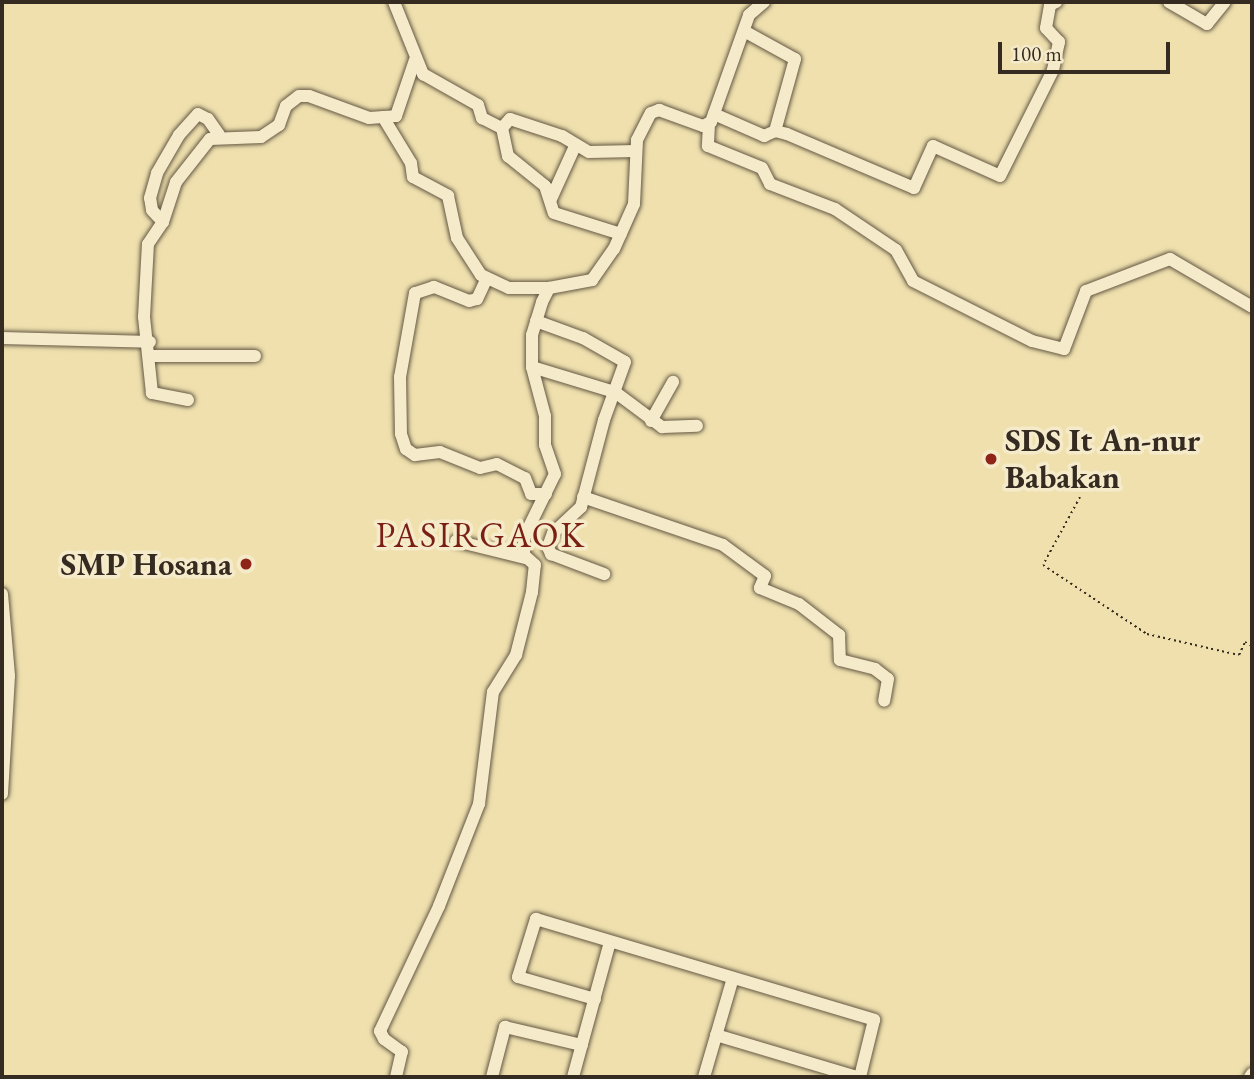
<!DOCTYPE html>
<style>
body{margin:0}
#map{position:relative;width:1254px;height:1079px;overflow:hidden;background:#efe0ae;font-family:"EB Garamond",serif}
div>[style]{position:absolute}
.path>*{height:2px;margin-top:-1px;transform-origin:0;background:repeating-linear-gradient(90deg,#352b20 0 2px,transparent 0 5.5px)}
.roads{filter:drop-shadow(0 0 2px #645844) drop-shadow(0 0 2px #645844)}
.street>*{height:12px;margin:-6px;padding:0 6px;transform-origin:6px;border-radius:6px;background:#f5ebca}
.dots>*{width:19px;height:19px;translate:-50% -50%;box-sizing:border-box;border:4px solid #f5ebca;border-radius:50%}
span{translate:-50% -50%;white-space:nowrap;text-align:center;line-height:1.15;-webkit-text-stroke:7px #f5ebca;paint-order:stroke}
.poi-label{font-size:32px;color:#352b20;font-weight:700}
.left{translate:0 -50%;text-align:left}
.right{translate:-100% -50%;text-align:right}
.quarter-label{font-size:35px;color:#7a1f14;letter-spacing:2px}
.frame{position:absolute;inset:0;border:4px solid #352b20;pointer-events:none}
.scale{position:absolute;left:998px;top:42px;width:172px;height:32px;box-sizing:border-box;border:4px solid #352b20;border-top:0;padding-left:9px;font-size:21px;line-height:24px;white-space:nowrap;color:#352b20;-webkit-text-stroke:5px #f5ebca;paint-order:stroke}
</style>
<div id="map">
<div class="path">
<div style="left:1080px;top:497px;width:77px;rotate:118.6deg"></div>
<div style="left:1043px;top:565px;width:125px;rotate:33.6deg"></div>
<div style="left:1147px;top:634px;width:94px;rotate:12.9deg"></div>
<div style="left:1239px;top:655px;width:14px;rotate:-65deg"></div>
<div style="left:1245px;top:642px;width:8px;rotate:30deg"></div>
</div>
<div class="roads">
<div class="street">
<div style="left:394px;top:2px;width:78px;rotate:68.1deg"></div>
<div style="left:423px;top:74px;width:63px;rotate:29.4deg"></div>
<div style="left:478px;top:105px;width:14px;rotate:73deg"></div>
<div style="left:482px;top:118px;width:22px;rotate:27deg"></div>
<div style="left:502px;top:128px;width:29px;rotate:78deg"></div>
<div style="left:508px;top:156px;width:48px;rotate:39deg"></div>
<div style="left:545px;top:186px;width:28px;rotate:72deg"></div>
<div style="left:554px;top:213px;width:70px;rotate:17.4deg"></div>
<div style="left:1169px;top:2px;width:44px;rotate:30.1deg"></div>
<div style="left:1207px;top:24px;width:28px;rotate:-51deg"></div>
<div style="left:744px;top:31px;width:58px;rotate:28.8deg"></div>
<div style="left:795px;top:59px;width:75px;rotate:105.5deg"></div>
<div style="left:714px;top:114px;width:55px;rotate:23.7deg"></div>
<div style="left:764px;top:136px;width:12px;rotate:-24deg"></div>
<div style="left:775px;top:131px;width:12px;rotate:14deg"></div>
<div style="left:787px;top:134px;width:138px;rotate:23deg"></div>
<div style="left:914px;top:188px;width:46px;rotate:-65.7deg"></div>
<div style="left:933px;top:146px;width:73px;rotate:24.1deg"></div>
<div style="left:1000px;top:176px;width:119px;rotate:-63.4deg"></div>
<div style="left:1053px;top:70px;width:29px;rotate:-78deg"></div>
<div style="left:1059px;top:42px;width:19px;rotate:-133deg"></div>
<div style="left:1046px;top:28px;width:23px;rotate:-80deg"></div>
<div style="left:1050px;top:5px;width:7px;rotate:-27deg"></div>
<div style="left:383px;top:117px;width:54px;rotate:58.7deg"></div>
<div style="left:411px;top:163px;width:14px;rotate:82deg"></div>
<div style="left:413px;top:177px;width:40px;rotate:28deg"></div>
<div style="left:448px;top:196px;width:43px;rotate:77.9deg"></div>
<div style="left:457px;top:238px;width:44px;rotate:57deg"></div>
<div style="left:481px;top:275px;width:31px;rotate:25deg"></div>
<div style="left:509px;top:288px;width:40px"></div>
<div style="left:709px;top:124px;width:22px;rotate:93deg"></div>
<div style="left:708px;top:146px;width:58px;rotate:22.2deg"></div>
<div style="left:762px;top:168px;width:18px;rotate:63deg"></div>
<div style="left:770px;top:184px;width:70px;rotate:21deg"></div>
<div style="left:835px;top:209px;width:73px;rotate:33.9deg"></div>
<div style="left:896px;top:250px;width:35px;rotate:61deg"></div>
<div style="left:913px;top:281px;width:133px;rotate:26.8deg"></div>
<div style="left:1032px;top:341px;width:33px;rotate:14deg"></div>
<div style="left:1064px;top:349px;width:62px;rotate:-69.2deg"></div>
<div style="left:1086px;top:291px;width:90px;rotate:-20.9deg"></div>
<div style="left:1170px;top:259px;width:95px;rotate:30.3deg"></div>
<div style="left:502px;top:128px;width:12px;rotate:-48deg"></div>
<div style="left:510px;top:119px;width:55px;rotate:18.1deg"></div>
<div style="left:562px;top:136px;width:31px;rotate:31deg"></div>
<div style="left:589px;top:152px;width:47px;rotate:-1.2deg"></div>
<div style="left:551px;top:199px;width:58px;rotate:-65.6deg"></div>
<div style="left:163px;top:222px;width:16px;rotate:-133deg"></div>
<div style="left:152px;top:210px;width:12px;rotate:-99deg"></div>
<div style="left:150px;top:198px;width:26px;rotate:-74deg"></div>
<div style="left:157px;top:173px;width:44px;rotate:-59.9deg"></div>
<div style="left:179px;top:135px;width:28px;rotate:-48deg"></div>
<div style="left:198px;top:114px;width:11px;rotate:27deg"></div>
<div style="left:208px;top:119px;width:19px;rotate:55deg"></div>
<div style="left:486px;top:280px;width:21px;rotate:115deg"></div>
<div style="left:477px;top:299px;width:8px;rotate:166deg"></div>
<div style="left:469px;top:301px;width:38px;rotate:-158deg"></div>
<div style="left:434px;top:287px;width:20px;rotate:162deg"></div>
<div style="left:415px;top:293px;width:85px;rotate:100.1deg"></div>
<div style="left:400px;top:377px;width:57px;rotate:89deg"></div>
<div style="left:401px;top:434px;width:16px;rotate:72deg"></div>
<div style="left:406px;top:449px;width:11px;rotate:34deg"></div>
<div style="left:415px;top:455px;width:25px;rotate:-7deg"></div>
<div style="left:440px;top:452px;width:43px;rotate:21.8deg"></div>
<div style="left:480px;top:468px;width:17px;rotate:-13deg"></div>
<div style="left:497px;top:464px;width:31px;rotate:27deg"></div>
<div style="left:525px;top:478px;width:17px;rotate:69deg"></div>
<div style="left:531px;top:494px;width:15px"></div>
<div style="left:536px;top:321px;width:50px;rotate:19.9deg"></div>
<div style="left:583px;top:338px;width:48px;rotate:29.7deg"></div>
<div style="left:625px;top:362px;width:62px;rotate:109.9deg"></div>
<div style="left:604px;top:420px;width:90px;rotate:104.8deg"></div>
<div style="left:581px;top:507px;width:38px;rotate:137deg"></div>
<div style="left:553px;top:533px;width:15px;rotate:110deg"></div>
<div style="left:548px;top:547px;width:8px;rotate:67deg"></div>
<div style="left:551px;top:554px;width:57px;rotate:20.7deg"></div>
<div style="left:2px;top:338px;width:148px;rotate:1.5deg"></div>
<div style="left:151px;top:356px;width:104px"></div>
<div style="left:532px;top:367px;width:87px;rotate:16.8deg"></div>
<div style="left:615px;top:392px;width:59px;rotate:36.7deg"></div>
<div style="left:662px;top:427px;width:35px;rotate:-2deg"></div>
<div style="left:188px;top:400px;width:37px;rotate:-169deg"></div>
<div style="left:152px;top:393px;width:76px;rotate:-96deg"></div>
<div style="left:144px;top:317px;width:73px;rotate:-86.9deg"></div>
<div style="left:148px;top:244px;width:27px;rotate:-56deg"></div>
<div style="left:163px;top:222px;width:42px;rotate:-72deg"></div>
<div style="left:176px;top:182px;width:55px;rotate:-51.7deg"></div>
<div style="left:210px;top:139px;width:51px;rotate:-2.2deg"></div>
<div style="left:261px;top:137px;width:22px;rotate:-34deg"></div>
<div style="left:279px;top:125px;width:20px;rotate:-70deg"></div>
<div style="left:286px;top:106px;width:16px;rotate:-38deg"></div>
<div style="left:299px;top:96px;width:10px"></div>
<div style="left:309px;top:96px;width:64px;rotate:20.1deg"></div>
<div style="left:369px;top:118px;width:27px;rotate:-4deg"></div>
<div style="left:396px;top:116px;width:59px;rotate:-71.3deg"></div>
<div style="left:651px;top:421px;width:45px;rotate:-60.6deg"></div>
<div style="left:583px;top:497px;width:148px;rotate:18.9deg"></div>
<div style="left:723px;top:545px;width:52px;rotate:36.4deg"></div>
<div style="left:765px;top:576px;width:13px;rotate:113deg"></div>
<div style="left:760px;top:588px;width:42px;rotate:22.3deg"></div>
<div style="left:799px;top:604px;width:51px;rotate:37.8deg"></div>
<div style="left:839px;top:635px;width:25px;rotate:88deg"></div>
<div style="left:840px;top:660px;width:36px;rotate:14deg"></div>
<div style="left:875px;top:669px;width:16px;rotate:38deg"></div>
<div style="left:888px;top:679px;width:22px;rotate:100deg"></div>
<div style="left:456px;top:541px;width:72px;rotate:13.7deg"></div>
<div style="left:2px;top:594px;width:82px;rotate:85.1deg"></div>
<div style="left:9px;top:676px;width:118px;rotate:93.4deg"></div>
<div style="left:595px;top:999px;width:80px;rotate:-164.1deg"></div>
<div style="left:518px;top:977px;width:61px;rotate:-72.8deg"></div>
<div style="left:536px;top:919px;width:353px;rotate:16.6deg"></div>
<div style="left:874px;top:1020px;width:59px;rotate:103.8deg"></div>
<div style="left:716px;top:1035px;width:147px;rotate:16.6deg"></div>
<div style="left:396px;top:1077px;width:26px;rotate:-77deg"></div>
<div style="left:402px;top:1052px;width:22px;rotate:-144deg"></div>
<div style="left:384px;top:1039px;width:9px;rotate:-117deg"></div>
<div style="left:380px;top:1031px;width:138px;rotate:-64.7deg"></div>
<div style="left:439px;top:906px;width:110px;rotate:-68.6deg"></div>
<div style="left:479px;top:804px;width:113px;rotate:-82.9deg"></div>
<div style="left:493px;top:692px;width:44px;rotate:-58.1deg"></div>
<div style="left:516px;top:655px;width:65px;rotate:-75.7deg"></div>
<div style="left:532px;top:592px;width:27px;rotate:-84deg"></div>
<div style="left:535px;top:565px;width:15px;rotate:-138deg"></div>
<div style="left:524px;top:555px;width:18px;rotate:-90deg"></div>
<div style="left:524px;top:537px;width:70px;rotate:-63.8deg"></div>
<div style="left:555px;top:474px;width:31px;rotate:-109deg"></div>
<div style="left:545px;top:445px;width:29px;rotate:-90deg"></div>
<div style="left:545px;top:416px;width:51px;rotate:-104.9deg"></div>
<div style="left:532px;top:367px;width:32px;rotate:-90deg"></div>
<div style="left:532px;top:335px;width:34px;rotate:-73deg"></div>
<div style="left:542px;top:302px;width:16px;rotate:-63deg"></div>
<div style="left:549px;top:288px;width:44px;rotate:-10.5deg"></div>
<div style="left:592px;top:280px;width:38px;rotate:-55deg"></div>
<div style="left:614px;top:249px;width:49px;rotate:-66deg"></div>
<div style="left:634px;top:204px;width:64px;rotate:-87.3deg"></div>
<div style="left:637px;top:140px;width:30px;rotate:-63deg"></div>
<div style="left:651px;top:113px;width:9px;rotate:-21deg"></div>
<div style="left:659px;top:110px;width:47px;rotate:20deg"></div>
<div style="left:703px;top:126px;width:9px;rotate:-27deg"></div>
<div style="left:711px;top:122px;width:114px;rotate:-70.4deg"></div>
<div style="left:749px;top:15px;width:20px;rotate:-41deg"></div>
<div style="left:492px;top:1077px;width:52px;rotate:-75.4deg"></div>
<div style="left:505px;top:1027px;width:79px;rotate:13.2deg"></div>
<div style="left:573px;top:1077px;width:140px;rotate:-74.7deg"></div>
<div style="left:704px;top:1077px;width:103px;rotate:-73.7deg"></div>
<div style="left:1250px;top:1077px;width:4px;rotate:-56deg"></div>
</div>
</div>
<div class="dots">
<div style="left:991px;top:459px;background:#8f2418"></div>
<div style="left:246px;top:564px;background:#8f2418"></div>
</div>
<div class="poi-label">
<span class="left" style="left:1005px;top:459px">SDS It An-nur<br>Babakan</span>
<span class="right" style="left:232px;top:564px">SMP Hosana</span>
</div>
<div class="quarter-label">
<span style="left:481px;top:535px">PASIRGAOK</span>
</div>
<div class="frame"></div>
<div class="scale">100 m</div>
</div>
